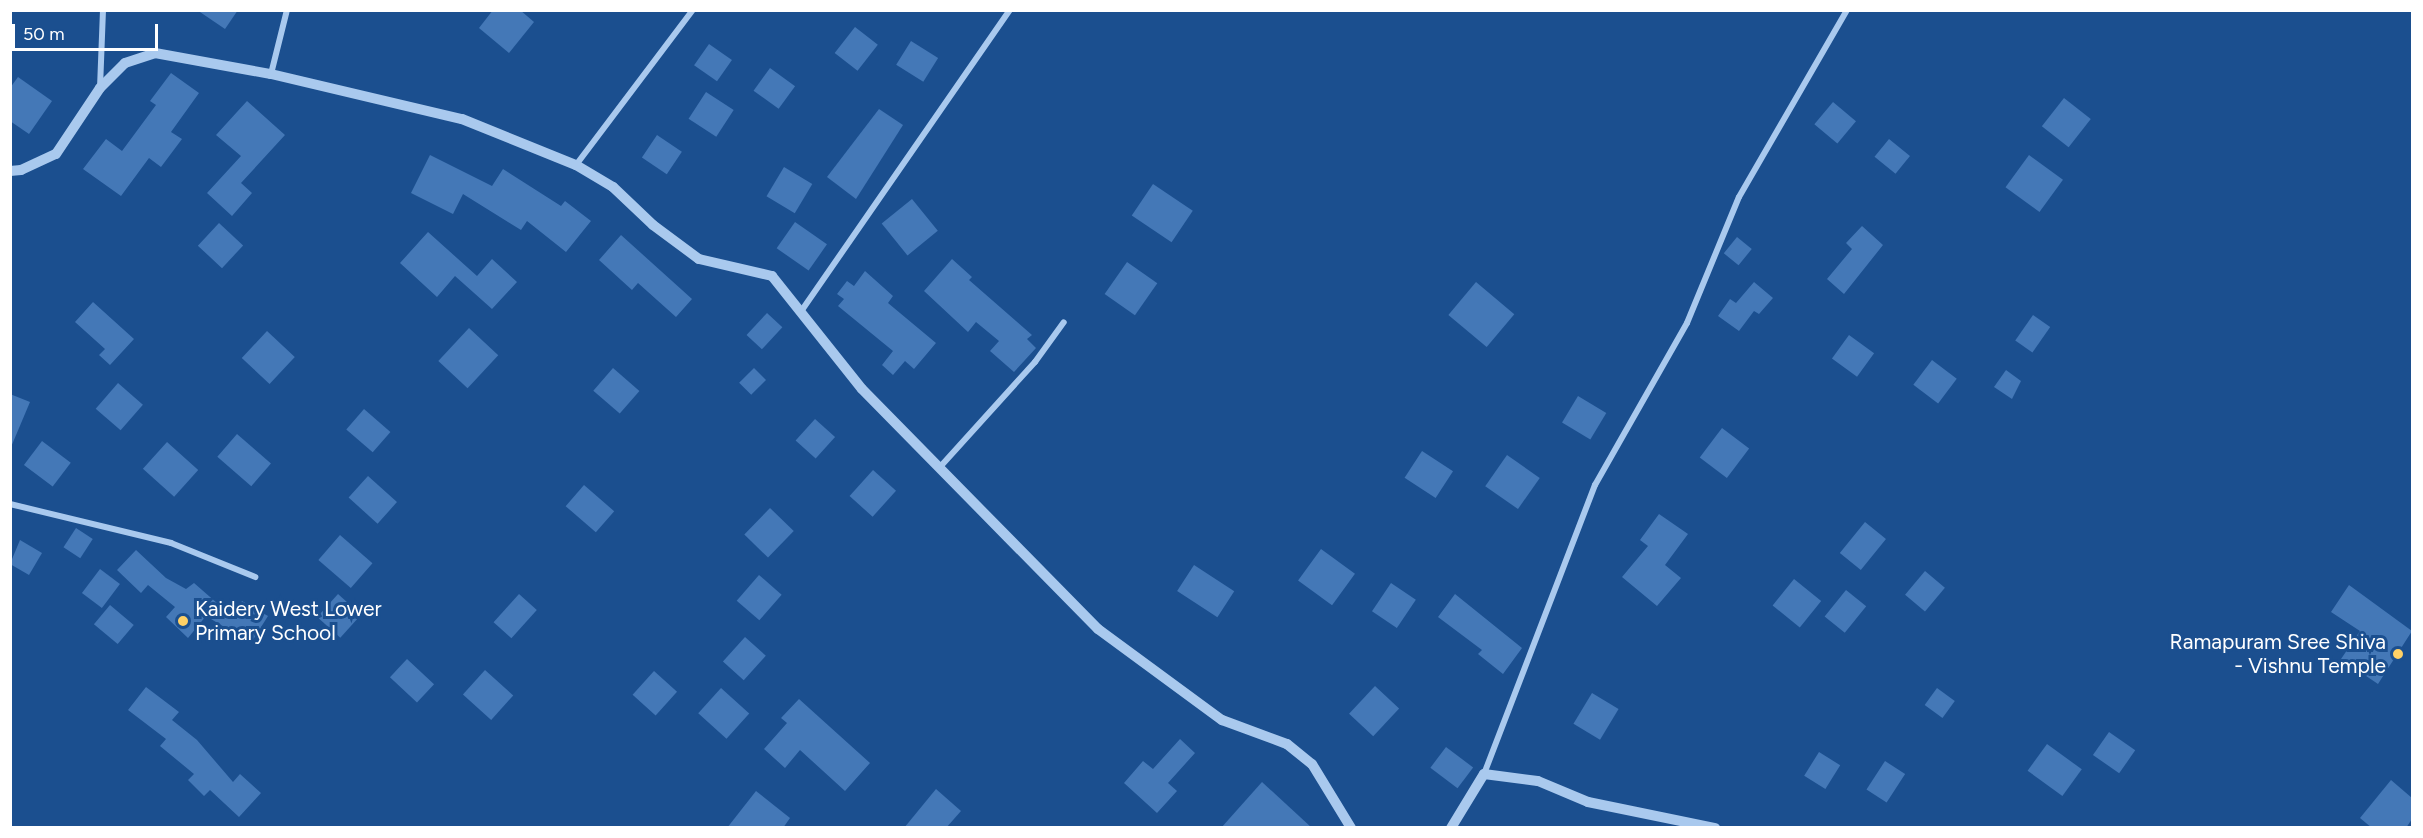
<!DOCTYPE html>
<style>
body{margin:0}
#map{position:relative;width:2423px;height:838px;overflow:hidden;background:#1b4f8f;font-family:Figtree,sans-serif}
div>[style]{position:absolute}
.building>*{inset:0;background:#4478b7;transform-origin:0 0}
.minor>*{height:6px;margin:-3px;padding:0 3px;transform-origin:3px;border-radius:3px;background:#a9c9ee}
.tertiary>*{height:10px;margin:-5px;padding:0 5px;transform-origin:5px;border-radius:5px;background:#a9c9ee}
.dots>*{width:16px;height:16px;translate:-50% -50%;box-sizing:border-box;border:3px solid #1b4f8f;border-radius:50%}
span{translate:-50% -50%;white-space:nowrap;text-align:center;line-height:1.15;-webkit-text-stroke:6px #1b4f8f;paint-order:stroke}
.poi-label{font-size:21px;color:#fff}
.left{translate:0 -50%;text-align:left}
.right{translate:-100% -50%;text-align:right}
.frame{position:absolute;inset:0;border:12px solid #fff;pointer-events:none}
.scale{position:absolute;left:12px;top:24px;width:146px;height:27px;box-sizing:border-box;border:3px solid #fff;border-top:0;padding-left:8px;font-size:18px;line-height:21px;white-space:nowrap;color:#fff;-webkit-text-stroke:4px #1b4f8f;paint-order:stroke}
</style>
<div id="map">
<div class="building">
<div style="clip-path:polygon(197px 10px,238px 10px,225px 29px)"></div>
<div style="clip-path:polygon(493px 10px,520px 10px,534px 22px,509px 53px,479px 28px)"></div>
<div style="left:855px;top:27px;width:29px;height:33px;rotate:38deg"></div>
<div style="left:911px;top:41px;width:32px;height:28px;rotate:32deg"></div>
<div style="left:709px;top:44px;width:28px;height:26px;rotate:35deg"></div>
<div style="left:770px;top:68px;width:31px;height:28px;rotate:36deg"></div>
<div style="clip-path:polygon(171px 73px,199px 93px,171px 132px,182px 139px,161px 167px,149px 158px,121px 196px,83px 169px,106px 139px,122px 151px,156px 105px,150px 101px)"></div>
<div style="clip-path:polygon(18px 77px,52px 101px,29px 134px,10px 121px,10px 88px)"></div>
<div style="left:706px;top:92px;width:33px;height:32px;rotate:33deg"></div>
<div style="left:2064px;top:98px;width:34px;height:36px;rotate:38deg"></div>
<div style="clip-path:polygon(247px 101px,285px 135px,241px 183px,252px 193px,232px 216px,207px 193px,241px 156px,216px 135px)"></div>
<div style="left:1833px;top:102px;width:30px;height:29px;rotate:40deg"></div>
<div style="clip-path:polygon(879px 109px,903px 125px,856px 199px,827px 177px)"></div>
<div style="left:657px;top:135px;width:30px;height:27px;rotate:34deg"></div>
<div style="left:1889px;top:139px;width:27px;height:23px;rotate:39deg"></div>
<div style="clip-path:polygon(430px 155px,492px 186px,503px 169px,561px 206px,565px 201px,591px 221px,566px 252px,527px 221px,521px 230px,463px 194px,453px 214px,411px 193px)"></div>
<div style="left:2029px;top:155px;width:42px;height:40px;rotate:36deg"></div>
<div style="left:784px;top:167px;width:33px;height:34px;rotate:31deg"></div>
<div style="left:1153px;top:184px;width:48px;height:38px;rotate:34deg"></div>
<div style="left:912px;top:199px;width:41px;height:39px;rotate:51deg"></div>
<div style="left:795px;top:222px;width:39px;height:32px;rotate:35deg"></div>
<div style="left:219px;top:223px;width:33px;height:31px;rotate:43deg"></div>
<div style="clip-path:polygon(1862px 226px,1883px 245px,1844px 294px,1827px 279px,1852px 249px,1846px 243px)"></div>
<div style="clip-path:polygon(428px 232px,477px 276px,492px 259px,517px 282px,492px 309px,455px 276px,437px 297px,400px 263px)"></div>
<div style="clip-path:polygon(621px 235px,692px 299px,676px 317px,638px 283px,632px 290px,599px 260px)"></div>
<div style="left:1737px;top:237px;width:19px;height:21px;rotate:39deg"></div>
<div style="clip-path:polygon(952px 259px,972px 277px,969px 280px,1032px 335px,1027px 339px,1036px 348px,1014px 372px,990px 351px,999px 341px,976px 322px,968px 332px,924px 291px)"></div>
<div style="left:1127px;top:262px;width:37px;height:39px;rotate:35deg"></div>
<div style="clip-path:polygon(865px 271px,893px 296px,888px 303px,936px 343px,914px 369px,905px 361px,893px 375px,882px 365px,893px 351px,838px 306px,844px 299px,837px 294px,847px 281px,854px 286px)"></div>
<div style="left:1476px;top:282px;width:50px;height:43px;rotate:40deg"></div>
<div style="clip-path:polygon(1754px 282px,1773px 298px,1759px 314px,1754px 311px,1739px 331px,1718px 316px,1730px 299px,1736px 303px)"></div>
<div style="clip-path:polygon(93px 302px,134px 339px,110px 365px,99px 355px,105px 349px,75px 322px)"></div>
<div style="left:767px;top:313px;width:21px;height:30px;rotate:43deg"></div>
<div style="left:2033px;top:315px;width:21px;height:31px;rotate:35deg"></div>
<div style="left:469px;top:328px;width:40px;height:45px;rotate:43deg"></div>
<div style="left:267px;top:331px;width:38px;height:37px;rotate:43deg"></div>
<div style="left:1849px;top:335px;width:31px;height:29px;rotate:36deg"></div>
<div style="left:1932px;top:360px;width:31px;height:31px;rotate:37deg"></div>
<div style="left:613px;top:368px;width:35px;height:30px;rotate:41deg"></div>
<div style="left:754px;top:368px;width:17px;height:21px;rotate:45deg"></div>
<div style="clip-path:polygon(2006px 370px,2021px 381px,2012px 399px,1994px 387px)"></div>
<div style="left:118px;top:383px;width:33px;height:34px;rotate:41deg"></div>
<div style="clip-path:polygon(10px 394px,30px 402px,11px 447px,10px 447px)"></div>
<div style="left:1578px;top:396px;width:33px;height:31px;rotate:31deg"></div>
<div style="left:364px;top:409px;width:35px;height:27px;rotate:41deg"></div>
<div style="left:815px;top:419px;width:27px;height:29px;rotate:42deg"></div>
<div style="left:1722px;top:428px;width:34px;height:37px;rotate:37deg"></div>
<div style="left:237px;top:434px;width:45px;height:30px;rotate:41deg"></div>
<div style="left:42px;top:441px;width:36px;height:30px;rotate:37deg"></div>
<div style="left:167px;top:442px;width:42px;height:36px;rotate:42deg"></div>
<div style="left:1422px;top:451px;width:37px;height:32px;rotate:33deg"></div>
<div style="left:1507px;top:455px;width:40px;height:38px;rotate:35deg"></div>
<div style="left:873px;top:470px;width:31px;height:35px;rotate:42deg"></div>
<div style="left:368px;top:476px;width:39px;height:29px;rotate:42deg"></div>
<div style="left:584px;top:485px;width:40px;height:28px;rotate:41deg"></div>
<div style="left:770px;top:508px;width:33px;height:37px;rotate:44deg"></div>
<div style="clip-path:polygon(1659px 514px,1688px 534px,1665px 565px,1681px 578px,1657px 606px,1622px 577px,1648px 546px,1640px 540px)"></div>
<div style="left:1865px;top:522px;width:27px;height:40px;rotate:39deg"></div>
<div style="left:76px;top:528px;width:20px;height:23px;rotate:33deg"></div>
<div style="left:340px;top:535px;width:43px;height:33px;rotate:41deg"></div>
<div style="clip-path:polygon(20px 540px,42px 553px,29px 575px,10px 564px)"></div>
<div style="left:1321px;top:549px;width:42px;height:39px;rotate:36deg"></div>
<div style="clip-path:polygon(136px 550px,166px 578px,186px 589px,194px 583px,233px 617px,242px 601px,268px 616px,251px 643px,206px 616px,188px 638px,166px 617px,175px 607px,148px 585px,141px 593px,117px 570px)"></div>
<div style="left:1194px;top:565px;width:48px;height:31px;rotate:33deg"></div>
<div style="left:100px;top:569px;width:25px;height:30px;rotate:37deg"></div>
<div style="left:1925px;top:571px;width:26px;height:31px;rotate:40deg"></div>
<div style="left:759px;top:575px;width:30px;height:34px;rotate:41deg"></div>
<div style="left:1794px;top:579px;width:35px;height:34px;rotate:39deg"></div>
<div style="left:1391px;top:583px;width:30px;height:34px;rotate:34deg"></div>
<div style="clip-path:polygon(2349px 585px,2412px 631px,2378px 684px,2341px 659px,2360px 631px,2331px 612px)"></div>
<div style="left:1846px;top:590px;width:26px;height:34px;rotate:39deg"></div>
<div style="left:338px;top:594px;width:31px;height:31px;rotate:42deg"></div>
<div style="left:519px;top:594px;width:24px;height:38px;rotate:42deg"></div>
<div style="clip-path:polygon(1455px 594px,1522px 648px,1503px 674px,1478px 654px,1482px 650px,1438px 617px)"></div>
<div style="left:110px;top:605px;width:31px;height:25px;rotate:40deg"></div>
<div style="left:745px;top:637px;width:28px;height:33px;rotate:42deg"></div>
<div style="left:407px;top:659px;width:37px;height:25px;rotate:43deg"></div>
<div style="left:485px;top:670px;width:38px;height:33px;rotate:42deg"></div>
<div style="left:654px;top:671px;width:31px;height:32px;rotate:42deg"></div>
<div style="left:1375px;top:686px;width:33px;height:38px;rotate:43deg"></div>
<div style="clip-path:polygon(146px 687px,179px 712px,172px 720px,197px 740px,233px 782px,240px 774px,261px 793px,239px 817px,210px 790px,204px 796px,188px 780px,194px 774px,160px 746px,166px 739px,128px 710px)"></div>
<div style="left:721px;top:688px;width:38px;height:34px;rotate:42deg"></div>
<div style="left:1937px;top:688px;width:22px;height:21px;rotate:36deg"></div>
<div style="left:1592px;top:693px;width:31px;height:36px;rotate:31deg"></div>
<div style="clip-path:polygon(799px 699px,870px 763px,845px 791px,800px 750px,785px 768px,764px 749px,787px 723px,781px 718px)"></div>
<div style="left:2109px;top:732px;width:32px;height:28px;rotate:35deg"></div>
<div style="clip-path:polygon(1180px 739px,1195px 753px,1168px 783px,1177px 791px,1157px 813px,1124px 783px,1143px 761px,1153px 769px)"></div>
<div style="left:2047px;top:744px;width:43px;height:33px;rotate:36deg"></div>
<div style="left:1446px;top:747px;width:34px;height:26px;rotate:37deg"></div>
<div style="left:1819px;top:752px;width:25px;height:28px;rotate:32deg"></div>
<div style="left:1885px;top:761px;width:24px;height:34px;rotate:33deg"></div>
<div style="clip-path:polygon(2391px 780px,2412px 798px,2412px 819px,2406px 828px,2372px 828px,2360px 818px)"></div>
<div style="clip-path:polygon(1262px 782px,1312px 828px,1221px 828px)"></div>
<div style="clip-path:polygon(936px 789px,961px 811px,946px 828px,904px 828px)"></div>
<div style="clip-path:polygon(756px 791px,790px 818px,783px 828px,727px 828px)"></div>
</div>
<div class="minor">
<div style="left:271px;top:74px;width:66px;rotate:-76deg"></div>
<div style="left:100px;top:88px;width:78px;rotate:-87.8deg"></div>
<div style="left:576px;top:165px;width:194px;rotate:-53deg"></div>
<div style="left:802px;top:310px;width:365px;rotate:-55.3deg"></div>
<div style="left:940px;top:467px;width:142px;rotate:-47.9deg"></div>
<div style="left:1035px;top:362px;width:49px;rotate:-54.1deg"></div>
<div style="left:10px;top:504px;width:166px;rotate:13.6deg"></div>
<div style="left:171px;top:543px;width:91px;rotate:22deg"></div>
<div style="left:1484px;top:774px;width:310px;rotate:-69deg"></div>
<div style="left:1595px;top:485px;width:186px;rotate:-60.4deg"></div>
<div style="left:1687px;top:323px;width:136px;rotate:-67.6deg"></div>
<div style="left:1739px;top:197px;width:216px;rotate:-60deg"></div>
</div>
<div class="tertiary">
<div style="left:10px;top:171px;width:11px;rotate:-5deg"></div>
<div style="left:21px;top:170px;width:38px;rotate:-25deg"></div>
<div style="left:56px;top:154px;width:79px;rotate:-56.3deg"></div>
<div style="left:100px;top:88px;width:35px;rotate:-45deg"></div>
<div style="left:125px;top:63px;width:32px;rotate:-18deg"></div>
<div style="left:155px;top:53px;width:118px;rotate:10.3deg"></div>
<div style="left:271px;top:74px;width:196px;rotate:13.3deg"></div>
<div style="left:462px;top:119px;width:123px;rotate:22deg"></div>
<div style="left:576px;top:165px;width:43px;rotate:30.7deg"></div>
<div style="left:613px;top:187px;width:55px;rotate:43.5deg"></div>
<div style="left:653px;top:225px;width:57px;rotate:36.5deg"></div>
<div style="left:699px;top:259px;width:75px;rotate:13.1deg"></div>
<div style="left:772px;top:276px;width:144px;rotate:51.5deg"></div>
<div style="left:862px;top:389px;width:337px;rotate:45.5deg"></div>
<div style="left:1098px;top:629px;width:154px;rotate:36.3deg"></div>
<div style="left:1222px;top:720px;width:69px;rotate:20.3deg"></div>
<div style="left:1287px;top:744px;width:32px;rotate:39deg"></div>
<div style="left:1312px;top:764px;width:75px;rotate:58.6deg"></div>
<div style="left:1451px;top:828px;width:63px;rotate:-58.6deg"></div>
<div style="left:1484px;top:774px;width:54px;rotate:7.4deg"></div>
<div style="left:1538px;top:781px;width:54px;rotate:22.8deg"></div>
<div style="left:1588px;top:802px;width:130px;rotate:11.6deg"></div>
</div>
<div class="dots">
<div style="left:183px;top:621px;background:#ffd166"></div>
<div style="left:2398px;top:654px;background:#ffd166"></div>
</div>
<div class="poi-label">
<span class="left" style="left:195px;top:621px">Kaidery West Lower<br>Primary School</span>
<span class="right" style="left:2386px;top:654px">Ramapuram Sree Shiva<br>- Vishnu Temple</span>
</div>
<div class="frame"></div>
<div class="scale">50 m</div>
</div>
